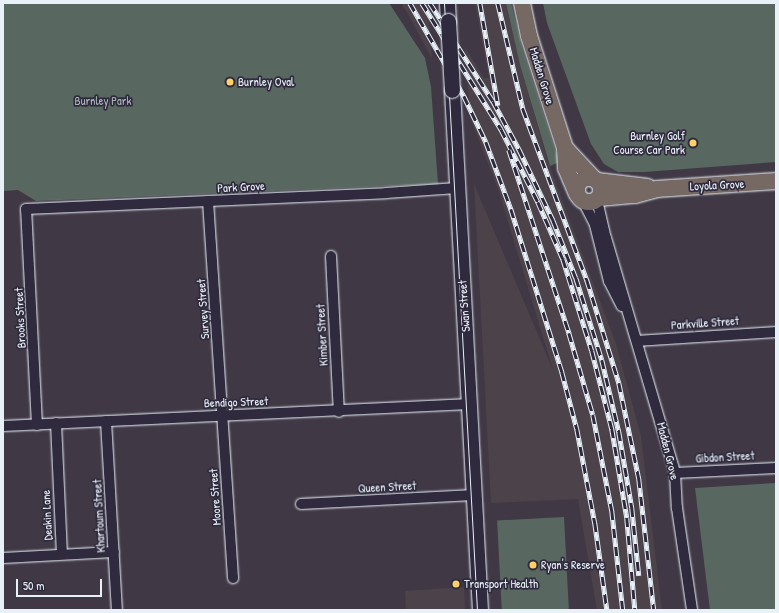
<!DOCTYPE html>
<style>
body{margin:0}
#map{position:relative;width:779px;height:613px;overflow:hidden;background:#403845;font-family:"Patrick Hand",sans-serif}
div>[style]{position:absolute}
.built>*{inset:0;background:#4c424a}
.green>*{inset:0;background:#586860;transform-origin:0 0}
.roads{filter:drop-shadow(0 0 1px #e8f1f8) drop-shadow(0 0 1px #e8f1f8)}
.minor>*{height:10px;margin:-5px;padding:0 5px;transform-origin:5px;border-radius:5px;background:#2f2a3d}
.secondary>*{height:15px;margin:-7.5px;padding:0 7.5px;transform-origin:7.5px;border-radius:7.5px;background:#2f2a3d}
.primary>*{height:16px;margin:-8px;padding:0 8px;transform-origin:8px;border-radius:8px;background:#766964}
.primary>.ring{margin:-8px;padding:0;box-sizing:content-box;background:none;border:16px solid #766964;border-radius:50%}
.tram>*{height:1px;margin:-0.5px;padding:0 0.5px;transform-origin:0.5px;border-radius:0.5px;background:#e8f1f8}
.rail>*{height:4.5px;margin-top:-2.25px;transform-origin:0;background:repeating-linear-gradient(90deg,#2f2a3d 0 9px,#e8f1f8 0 18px);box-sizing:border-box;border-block:1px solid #e8f1f8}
.bridges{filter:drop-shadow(0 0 1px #e8f1f8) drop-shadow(0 0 1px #e8f1f8)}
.secondary-bridge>*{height:15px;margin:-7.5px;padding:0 7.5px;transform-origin:7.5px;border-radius:7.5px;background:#2f2a3d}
.dots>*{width:11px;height:11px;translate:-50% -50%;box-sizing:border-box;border:2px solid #2f2a3d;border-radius:50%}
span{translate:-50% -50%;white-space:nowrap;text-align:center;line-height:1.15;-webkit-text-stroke:3.5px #2f2a3d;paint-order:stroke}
.street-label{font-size:12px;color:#e8f1f8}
.poi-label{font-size:12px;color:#e8f1f8}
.left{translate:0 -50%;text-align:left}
.right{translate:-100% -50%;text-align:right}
.park-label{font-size:12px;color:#aebabb}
.frame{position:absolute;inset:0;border:4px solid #e8f1f8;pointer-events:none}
.scale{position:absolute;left:16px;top:579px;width:86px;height:18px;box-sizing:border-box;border:2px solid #e8f1f8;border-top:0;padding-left:5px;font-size:12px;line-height:14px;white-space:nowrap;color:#e8f1f8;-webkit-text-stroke:3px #2f2a3d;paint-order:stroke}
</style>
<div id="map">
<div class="built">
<div style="clip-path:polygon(401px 3px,428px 3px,432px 59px,408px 14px)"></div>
<div style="clip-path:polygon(475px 3px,506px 3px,520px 65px,547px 159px,616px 344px,641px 436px,662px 610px,597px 610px,578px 499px,491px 503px,474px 184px,553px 370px,499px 192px,470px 117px,465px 47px,484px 78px,489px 78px)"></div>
<div style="clip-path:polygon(464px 587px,465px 610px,406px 610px,405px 591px)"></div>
</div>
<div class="green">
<div style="clip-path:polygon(3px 3px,389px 3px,425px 58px,431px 87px,438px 184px,36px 201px,18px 190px,3px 191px)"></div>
<div style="clip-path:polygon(506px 3px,511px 3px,521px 44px,559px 162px,550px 166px,520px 65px)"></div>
<div style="clip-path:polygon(543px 3px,776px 3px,776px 162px,644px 172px,618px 172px,604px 164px,591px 144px,547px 23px)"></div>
<div style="clip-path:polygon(776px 483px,776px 610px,710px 610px,695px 488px)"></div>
<div style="left:564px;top:517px;width:93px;height:67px;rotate:87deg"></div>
</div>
<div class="roads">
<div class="minor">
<div style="left:597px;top:200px;width:39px;rotate:77deg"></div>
<div style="left:606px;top:238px;width:245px;rotate:73.6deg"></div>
<div style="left:675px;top:473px;width:35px;rotate:87deg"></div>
<div style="left:677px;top:508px;width:103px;rotate:81.6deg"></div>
<div style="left:208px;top:201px;width:378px;rotate:86.2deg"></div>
<div style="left:583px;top:201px;width:27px;rotate:63deg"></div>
<div style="left:595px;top:225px;width:58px;rotate:76deg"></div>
<div style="left:609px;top:281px;width:28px;rotate:63deg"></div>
<div style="left:331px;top:256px;width:156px;rotate:87.1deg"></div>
<div style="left:637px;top:341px;width:139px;rotate:-3.7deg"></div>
<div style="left:106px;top:421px;width:189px;rotate:86.7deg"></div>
<div style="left:56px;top:423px;width:131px;rotate:87.4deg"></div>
<div style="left:37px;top:425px;width:216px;rotate:-92.9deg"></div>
<div style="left:26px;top:209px;width:360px;rotate:-2.5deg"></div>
<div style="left:386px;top:193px;width:71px;rotate:-4deg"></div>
<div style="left:3px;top:426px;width:468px;rotate:-2.7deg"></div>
<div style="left:675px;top:473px;width:101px;rotate:-2.8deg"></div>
<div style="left:301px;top:504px;width:173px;rotate:-3deg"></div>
<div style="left:3px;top:558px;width:111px;rotate:-3.1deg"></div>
</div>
<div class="secondary">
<div style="left:447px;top:3px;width:18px;rotate:87deg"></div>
<div style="left:452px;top:90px;width:521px;rotate:86.92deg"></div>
</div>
<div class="primary">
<div style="left:522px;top:3px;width:34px;rotate:78deg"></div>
<div style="left:529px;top:36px;width:118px;rotate:72.2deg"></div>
<div style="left:565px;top:148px;width:20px;rotate:87deg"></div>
<div style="left:566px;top:168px;width:28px;rotate:67deg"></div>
<div style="left:565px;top:148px;width:42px;rotate:46.9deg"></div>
<div class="ring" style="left:577px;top:178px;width:8px;height:8px"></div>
<div style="left:597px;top:181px;width:51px;rotate:6.7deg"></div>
<div style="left:599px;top:198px;width:36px;rotate:-5deg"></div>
<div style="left:635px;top:195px;width:23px;rotate:-15deg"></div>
<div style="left:657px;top:189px;width:119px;rotate:-3.8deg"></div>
</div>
</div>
<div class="tram">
<div style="left:444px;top:3px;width:608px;rotate:86.89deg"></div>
</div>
<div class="rail">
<div style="left:410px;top:3px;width:108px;rotate:59.9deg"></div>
<div style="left:464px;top:96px;width:51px;rotate:64.4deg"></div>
<div style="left:486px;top:142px;width:72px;rotate:69.5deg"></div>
<div style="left:511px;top:209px;width:171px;rotate:72.6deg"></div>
<div style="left:562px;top:372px;width:59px;rotate:75.3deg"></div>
<div style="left:577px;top:429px;width:96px;rotate:79.2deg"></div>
<div style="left:595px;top:523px;width:88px;rotate:82.1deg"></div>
<div style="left:422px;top:3px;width:149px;rotate:57.9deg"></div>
<div style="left:501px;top:129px;width:82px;rotate:63.1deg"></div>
<div style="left:538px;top:202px;width:62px;rotate:66.3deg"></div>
<div style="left:563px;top:259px;width:96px;rotate:72.5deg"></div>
<div style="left:592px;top:351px;width:81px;rotate:75.6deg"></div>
<div style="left:612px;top:429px;width:90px;rotate:80.4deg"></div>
<div style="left:627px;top:518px;width:92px;rotate:85deg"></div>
<div style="left:430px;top:3px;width:117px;rotate:57.3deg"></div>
<div style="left:493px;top:101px;width:55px;rotate:61.6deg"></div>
<div style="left:519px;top:149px;width:79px;rotate:64.4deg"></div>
<div style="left:553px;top:220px;width:62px;rotate:68.4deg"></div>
<div style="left:576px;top:278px;width:86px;rotate:72.4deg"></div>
<div style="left:602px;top:360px;width:74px;rotate:76.7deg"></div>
<div style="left:619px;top:432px;width:77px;rotate:80.3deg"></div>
<div style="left:632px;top:508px;width:68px;rotate:84.1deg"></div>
<div style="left:480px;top:3px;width:104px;rotate:80deg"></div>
<div style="left:498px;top:3px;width:109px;rotate:76.7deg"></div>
<div style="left:523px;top:109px;width:183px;rotate:69.5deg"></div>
<div style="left:587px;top:280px;width:108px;rotate:72.7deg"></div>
<div style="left:619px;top:383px;width:98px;rotate:78.2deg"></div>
<div style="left:639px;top:479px;width:132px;rotate:83.5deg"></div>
<div style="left:509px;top:150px;width:193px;rotate:71.8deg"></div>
<div style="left:569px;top:333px;width:85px;rotate:73.7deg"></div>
<div style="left:593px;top:415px;width:98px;rotate:78.8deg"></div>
<div style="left:612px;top:511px;width:100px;rotate:83.7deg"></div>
</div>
<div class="bridges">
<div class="secondary-bridge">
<div style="left:448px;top:21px;width:69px;rotate:86.7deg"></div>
</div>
</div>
<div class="dots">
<div style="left:230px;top:82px;background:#ffd166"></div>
<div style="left:693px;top:143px;background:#ffd166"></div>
<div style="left:533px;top:565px;background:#ffd166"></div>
<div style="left:456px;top:584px;background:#ffd166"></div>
</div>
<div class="street-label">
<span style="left:542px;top:76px;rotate:73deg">Madden Grove</span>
<span style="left:717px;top:185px;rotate:-3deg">Loyola Grove</span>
<span style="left:241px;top:187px;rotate:-3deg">Park Grove</span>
<span style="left:464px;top:306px;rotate:-94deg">Swan Street</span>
<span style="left:203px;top:309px;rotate:-94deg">Survey Street</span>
<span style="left:20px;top:318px;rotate:-93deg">Brooks Street</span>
<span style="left:705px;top:323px;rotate:-4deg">Parkville Street</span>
<span style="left:322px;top:335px;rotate:-93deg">Kimber Street</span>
<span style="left:236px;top:402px;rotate:-2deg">Bendigo Street</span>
<span style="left:668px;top:451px;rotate:76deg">Madden Grove</span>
<span style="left:725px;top:457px;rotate:-3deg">Gibdon Street</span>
<span style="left:387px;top:487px;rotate:-3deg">Queen Street</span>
<span style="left:215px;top:497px;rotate:-94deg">Moore Street</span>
<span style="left:47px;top:515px;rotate:-93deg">Deakin Lane</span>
<span style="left:99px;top:516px;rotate:-93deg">Khartoum Street</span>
</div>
<div class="poi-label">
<span class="left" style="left:238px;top:82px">Burnley Oval</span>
<span class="right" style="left:685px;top:143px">Burnley Golf<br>Course Car Park</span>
<span class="left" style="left:541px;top:565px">Ryan's Reserve</span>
<span class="left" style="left:464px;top:584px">Transport Health</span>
</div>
<div class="park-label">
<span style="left:103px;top:101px">Burnley Park</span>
</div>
<div class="frame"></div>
<div class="scale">50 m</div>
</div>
